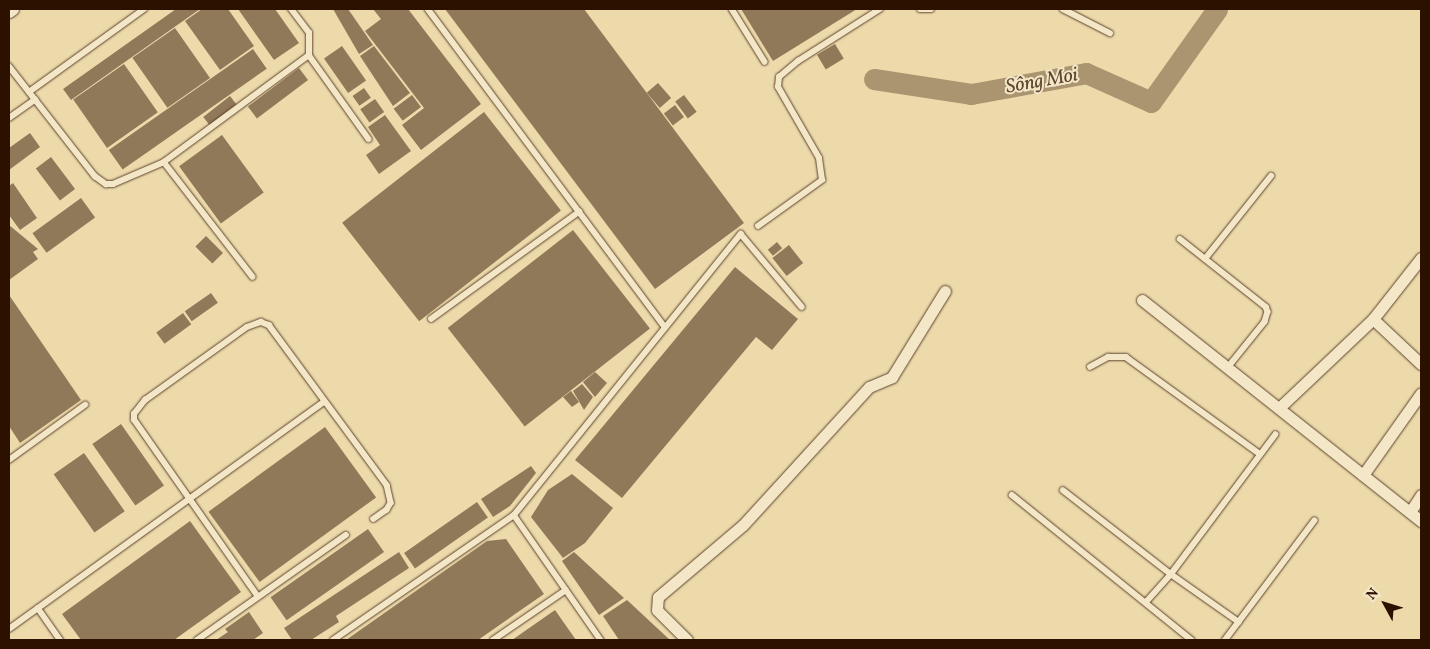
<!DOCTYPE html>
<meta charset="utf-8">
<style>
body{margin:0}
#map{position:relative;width:1430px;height:649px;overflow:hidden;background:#eddaab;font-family:Vollkorn,serif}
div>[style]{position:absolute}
.river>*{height:21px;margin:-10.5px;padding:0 10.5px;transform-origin:10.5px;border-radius:10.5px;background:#ab9571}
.building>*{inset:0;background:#907959;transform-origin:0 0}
.roads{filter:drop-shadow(0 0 1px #5c422b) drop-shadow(0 0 1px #5c422b)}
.service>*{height:5.5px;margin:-2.75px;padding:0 2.75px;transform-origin:2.75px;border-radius:2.75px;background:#f3e7c8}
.minor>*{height:11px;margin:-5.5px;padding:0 5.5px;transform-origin:5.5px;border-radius:5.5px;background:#f3e7c8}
span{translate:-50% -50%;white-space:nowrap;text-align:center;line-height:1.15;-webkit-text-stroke:4px #f3e7c8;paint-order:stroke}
.water-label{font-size:20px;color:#5f452d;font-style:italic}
.frame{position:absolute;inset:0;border:10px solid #2c1000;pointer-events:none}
.north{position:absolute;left:1360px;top:579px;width:50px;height:50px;-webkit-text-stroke:4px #f3e7c8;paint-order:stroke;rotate:309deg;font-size:14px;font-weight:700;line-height:20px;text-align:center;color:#2c1000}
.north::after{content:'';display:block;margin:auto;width:18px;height:22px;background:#2c1000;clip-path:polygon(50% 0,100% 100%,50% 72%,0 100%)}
</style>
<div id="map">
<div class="river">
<div style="left:874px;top:79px;width:98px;rotate:8.8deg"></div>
<div style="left:971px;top:94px;width:117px;rotate:-10.3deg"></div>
<div style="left:1086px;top:73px;width:71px;rotate:24deg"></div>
<div style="left:1151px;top:102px;width:114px;rotate:-54.6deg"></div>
</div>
<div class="building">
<div style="clip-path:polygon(176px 9px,200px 9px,71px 100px,63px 89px)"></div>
<div style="clip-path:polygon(202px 9px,228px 9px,254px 46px,220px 70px,185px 21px)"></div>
<div style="clip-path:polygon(238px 9px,275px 9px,299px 43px,274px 60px)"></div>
<div style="clip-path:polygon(333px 9px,348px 9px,373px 45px,359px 54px)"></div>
<div style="clip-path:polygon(373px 9px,408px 9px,481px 104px,421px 150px,402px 125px,424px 108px,365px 31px,381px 19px)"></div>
<div style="clip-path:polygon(445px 9px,584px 9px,744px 223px,655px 289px)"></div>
<div style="clip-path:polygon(741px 9px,857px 9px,773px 61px)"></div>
<div style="left:175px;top:28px;width:61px;height:52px;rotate:55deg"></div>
<div style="left:835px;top:44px;width:17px;height:21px;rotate:59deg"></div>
<div style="left:342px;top:46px;width:42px;height:22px;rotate:55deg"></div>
<div style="clip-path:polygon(374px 46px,410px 93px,393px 106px,360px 56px)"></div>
<div style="left:253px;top:49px;width:24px;height:176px;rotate:55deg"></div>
<div style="left:124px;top:64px;width:59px;height:62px;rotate:55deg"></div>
<div style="left:299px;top:68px;width:15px;height:64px;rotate:53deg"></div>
<div style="left:658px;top:83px;width:20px;height:15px;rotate:49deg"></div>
<div style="left:364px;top:88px;width:12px;height:14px;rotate:55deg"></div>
<div style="left:412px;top:95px;width:15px;height:23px;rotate:53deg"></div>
<div style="left:684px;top:95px;width:21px;height:11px;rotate:53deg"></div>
<div style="left:230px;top:96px;width:11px;height:34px;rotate:52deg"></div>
<div style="left:375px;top:99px;width:16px;height:18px;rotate:55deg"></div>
<div style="left:675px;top:105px;width:15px;height:14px;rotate:53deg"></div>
<div style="left:484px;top:112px;width:125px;height:180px;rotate:52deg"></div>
<div style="clip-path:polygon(385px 115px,411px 151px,379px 174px,366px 155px,380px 145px,368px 127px)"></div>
<div style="clip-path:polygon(30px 133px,40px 147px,9px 170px,9px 148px)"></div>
<div style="left:222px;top:135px;width:71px;height:53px;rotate:54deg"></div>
<div style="left:51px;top:157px;width:40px;height:19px;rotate:53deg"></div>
<div style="clip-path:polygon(13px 183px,37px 218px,20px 230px,9px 215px,9px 186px)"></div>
<div style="left:81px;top:198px;width:24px;height:60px;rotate:54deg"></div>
<div style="clip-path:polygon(9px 225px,38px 249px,33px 252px,38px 259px,9px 280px)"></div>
<div style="left:573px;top:230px;width:125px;height:159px;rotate:52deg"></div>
<div style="left:206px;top:236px;width:24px;height:15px;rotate:45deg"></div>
<div style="left:777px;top:242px;width:8px;height:12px;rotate:50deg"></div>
<div style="left:789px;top:245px;width:23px;height:21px;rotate:52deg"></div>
<div style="clip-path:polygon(735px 267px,798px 319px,772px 350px,756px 337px,622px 498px,575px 460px)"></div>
<div style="left:211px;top:293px;width:12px;height:32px;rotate:55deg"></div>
<div style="clip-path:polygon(9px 295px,81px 400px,20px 443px,9px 426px)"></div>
<div style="left:183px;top:313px;width:14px;height:33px;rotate:54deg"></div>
<div style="clip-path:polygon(595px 372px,607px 383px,595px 397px,583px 382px)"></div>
<div style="clip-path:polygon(582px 384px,593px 397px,584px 410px,573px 391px)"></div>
<div style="clip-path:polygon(571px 391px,579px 402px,572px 407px,563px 397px)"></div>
<div style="left:121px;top:424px;width:75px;height:35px;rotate:55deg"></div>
<div style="left:325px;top:427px;width:87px;height:144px;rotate:54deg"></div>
<div style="left:84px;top:453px;width:71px;height:37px;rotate:55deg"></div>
<div style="clip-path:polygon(531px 466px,536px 473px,510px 506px,493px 517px,481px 499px)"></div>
<div style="clip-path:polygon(572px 474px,613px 508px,585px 543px,563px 558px,531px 517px,548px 490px)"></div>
<div style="left:477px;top:502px;width:19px;height:89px;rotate:55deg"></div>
<div style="clip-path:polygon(190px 521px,241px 592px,174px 640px,81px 640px,62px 614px)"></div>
<div style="left:368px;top:529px;width:28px;height:119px;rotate:55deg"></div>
<div style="clip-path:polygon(506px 539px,544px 594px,478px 640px,346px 640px,487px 541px)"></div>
<div style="clip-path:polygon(399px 552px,409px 568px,336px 616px,339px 622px,311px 640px,292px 640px,284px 628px)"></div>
<div style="clip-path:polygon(574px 552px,624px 598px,599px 615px,562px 561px)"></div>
<div style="clip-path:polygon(627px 600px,670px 640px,619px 640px,603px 616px)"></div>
<div style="clip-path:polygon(555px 610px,576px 640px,512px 640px)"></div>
<div style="clip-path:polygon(249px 612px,263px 633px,253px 640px,216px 640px,228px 632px,225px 629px)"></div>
</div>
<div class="roads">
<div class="service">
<div style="left:428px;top:9px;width:395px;rotate:53.3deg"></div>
<div style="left:732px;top:9px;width:62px;rotate:58.1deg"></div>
<div style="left:920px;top:9px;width:11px"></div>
<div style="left:1063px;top:9px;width:53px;rotate:27.1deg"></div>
<div style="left:309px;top:55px;width:103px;rotate:54.5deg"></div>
<div style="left:9px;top:66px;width:140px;rotate:52deg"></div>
<div style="left:95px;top:176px;width:14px;rotate:36deg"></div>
<div style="left:106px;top:184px;width:7px"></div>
<div style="left:113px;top:184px;width:56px;rotate:-23.3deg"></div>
<div style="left:164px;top:162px;width:180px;rotate:-36.4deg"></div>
<div style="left:309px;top:55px;width:22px;rotate:-90deg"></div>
<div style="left:309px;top:33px;width:30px;rotate:-127deg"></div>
<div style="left:29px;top:92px;width:142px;rotate:-35.8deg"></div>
<div style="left:9px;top:118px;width:32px;rotate:-35deg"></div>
<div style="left:164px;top:162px;width:145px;rotate:52.3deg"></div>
<div style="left:758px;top:226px;width:79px;rotate:-35.7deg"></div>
<div style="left:822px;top:180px;width:22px;rotate:-98deg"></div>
<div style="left:819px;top:158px;width:82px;rotate:-120deg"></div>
<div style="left:778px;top:87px;width:10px;rotate:-84deg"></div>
<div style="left:779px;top:77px;width:25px;rotate:-40deg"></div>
<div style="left:798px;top:61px;width:97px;rotate:-32.4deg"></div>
<div style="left:1180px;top:239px;width:110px;rotate:38.3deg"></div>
<div style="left:1266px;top:307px;width:5px;rotate:68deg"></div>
<div style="left:1268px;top:312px;width:10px;rotate:107deg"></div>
<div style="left:1265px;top:322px;width:59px;rotate:128.8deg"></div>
<div style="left:1205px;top:259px;width:106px;rotate:-51.5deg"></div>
<div style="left:431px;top:319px;width:183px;rotate:-35.9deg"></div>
<div style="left:1090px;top:367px;width:21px;rotate:-29deg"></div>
<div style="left:1108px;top:357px;width:18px"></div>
<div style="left:1126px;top:357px;width:165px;rotate:35.9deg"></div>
<div style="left:9px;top:460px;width:94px;rotate:-35.9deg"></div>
<div style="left:1063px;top:490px;width:137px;rotate:37.9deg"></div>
<div style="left:1171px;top:574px;width:83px;rotate:35.2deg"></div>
<div style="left:1012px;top:495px;width:231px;rotate:38.9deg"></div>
<div style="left:514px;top:515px;width:152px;rotate:55.2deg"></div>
<div style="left:258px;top:597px;width:216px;rotate:-125deg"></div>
<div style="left:134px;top:420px;width:6px;rotate:-90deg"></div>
<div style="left:134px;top:414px;width:18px;rotate:-52deg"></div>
<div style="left:145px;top:400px;width:125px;rotate:-35.6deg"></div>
<div style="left:247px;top:327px;width:15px;rotate:-20deg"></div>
<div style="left:261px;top:322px;width:9px;rotate:21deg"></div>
<div style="left:269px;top:325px;width:199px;rotate:53.6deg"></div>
<div style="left:387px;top:485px;width:18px;rotate:77deg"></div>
<div style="left:391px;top:503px;width:8px;rotate:120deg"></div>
<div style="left:387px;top:510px;width:16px;rotate:145deg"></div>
<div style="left:1146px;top:602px;width:38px;rotate:-48deg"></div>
<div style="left:1171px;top:574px;width:174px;rotate:-53.2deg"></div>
<div style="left:38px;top:608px;width:39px;rotate:55deg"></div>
<div style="left:9px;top:629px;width:388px;rotate:-35.8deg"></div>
<div style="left:197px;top:640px;width:182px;rotate:-35.2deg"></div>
<div style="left:333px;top:640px;width:220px;rotate:-34.6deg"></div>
<div style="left:514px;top:515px;width:361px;rotate:-51.1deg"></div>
<div style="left:741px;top:234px;width:95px;rotate:50.1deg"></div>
<div style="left:493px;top:640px;width:88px;rotate:-34.4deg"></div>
<div style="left:1225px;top:640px;width:149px;rotate:-53.2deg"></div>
</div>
<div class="minor">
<div style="left:9px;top:12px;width:5px;rotate:-37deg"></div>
<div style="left:1142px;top:300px;width:356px;rotate:38.4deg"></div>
<div style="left:1373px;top:319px;width:66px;rotate:43.2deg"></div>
<div style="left:1279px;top:408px;width:129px;rotate:-43.4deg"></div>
<div style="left:1373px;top:319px;width:78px;rotate:-51.8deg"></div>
<div style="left:1363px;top:475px;width:100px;rotate:-54.7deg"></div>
<div style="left:1410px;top:512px;width:20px;rotate:-57deg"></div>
<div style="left:687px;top:640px;width:42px;rotate:-135deg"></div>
<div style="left:657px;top:610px;width:13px;rotate:-86deg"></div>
<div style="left:658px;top:597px;width:111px;rotate:-40.3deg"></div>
<div style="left:743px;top:525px;width:187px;rotate:-47.6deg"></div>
<div style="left:869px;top:387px;width:25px;rotate:-23deg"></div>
<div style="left:892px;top:377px;width:101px;rotate:-58.4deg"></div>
</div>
</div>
<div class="water-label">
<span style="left:1042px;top:82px;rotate:-10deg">Sông Moi</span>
</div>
<div class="frame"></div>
<div class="north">N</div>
</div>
